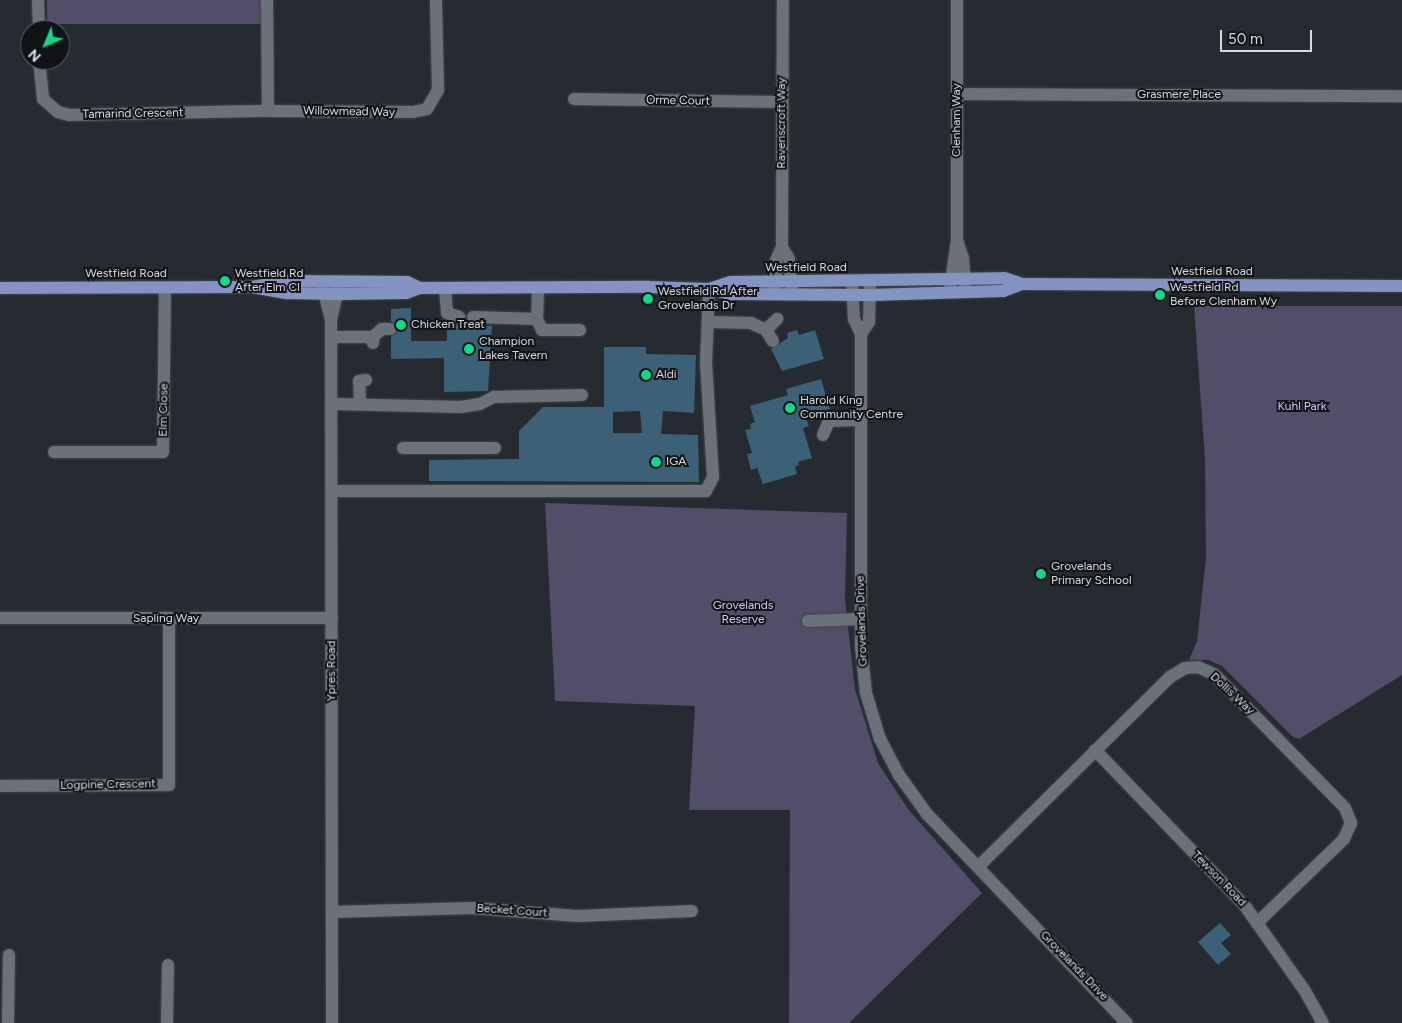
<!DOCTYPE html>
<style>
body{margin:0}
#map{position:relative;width:1402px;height:1023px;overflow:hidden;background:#262b31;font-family:Figtree,sans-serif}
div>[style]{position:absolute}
.green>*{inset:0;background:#524d68;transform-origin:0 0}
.building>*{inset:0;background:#3c6075}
.roads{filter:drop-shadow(0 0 1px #43474c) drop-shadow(0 0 1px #43474c)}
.minor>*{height:12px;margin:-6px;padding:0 6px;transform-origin:6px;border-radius:6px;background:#6b7179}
.major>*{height:12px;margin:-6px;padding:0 6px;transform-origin:6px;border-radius:6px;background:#8593c2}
.dots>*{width:14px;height:14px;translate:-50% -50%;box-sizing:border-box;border:2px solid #111316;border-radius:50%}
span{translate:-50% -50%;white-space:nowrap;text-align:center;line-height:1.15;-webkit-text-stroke:4px #111316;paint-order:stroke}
.street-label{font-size:12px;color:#d8dbdf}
.poi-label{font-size:12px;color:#d8dbdf}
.left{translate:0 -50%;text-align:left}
.park-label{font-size:12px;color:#d1c9f9}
.north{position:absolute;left:20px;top:20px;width:50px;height:50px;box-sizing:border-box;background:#111316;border:1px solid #616366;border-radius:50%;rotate:225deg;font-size:14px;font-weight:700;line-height:20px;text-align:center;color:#d8dbdf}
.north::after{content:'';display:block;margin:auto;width:18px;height:22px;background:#0ed98a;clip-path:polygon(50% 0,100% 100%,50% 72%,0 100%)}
.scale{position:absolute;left:1220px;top:30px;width:92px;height:22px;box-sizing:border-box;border:2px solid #d8dbdf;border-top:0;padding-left:6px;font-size:15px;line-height:18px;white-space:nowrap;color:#d8dbdf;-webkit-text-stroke:4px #111316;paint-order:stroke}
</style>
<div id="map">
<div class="green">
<div style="left:47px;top:0;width:214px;height:24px"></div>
<div style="clip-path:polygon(1194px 306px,1402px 306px,1402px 675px,1299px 739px,1293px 737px,1222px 666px,1208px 660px,1189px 660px,1197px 641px,1206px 558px,1205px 459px)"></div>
<div style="clip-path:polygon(545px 503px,847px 513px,845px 599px,855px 689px,878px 763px,908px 809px,982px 893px,849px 1023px,789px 1023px,790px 810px,689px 810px,695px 706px,555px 701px)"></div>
</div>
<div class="building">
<div style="clip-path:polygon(411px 308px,411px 341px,447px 341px,447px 328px,452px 328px,452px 323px,460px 325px,466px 321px,472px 325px,492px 326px,488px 391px,444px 392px,444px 358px,391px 359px,391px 337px,398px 329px,391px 321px,391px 309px)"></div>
<div style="clip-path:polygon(797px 330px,799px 335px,815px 330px,824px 359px,782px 371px,771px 349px,788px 338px,787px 333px)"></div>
<div style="clip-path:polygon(evenodd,604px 347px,646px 347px,646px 354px,696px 355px,694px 413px,663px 411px,661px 434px,698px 435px,699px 482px,429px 481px,429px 460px,519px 459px,519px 431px,543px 407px,604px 407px,604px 347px,640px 411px,642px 433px,613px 433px,613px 412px,640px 411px)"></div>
<div style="clip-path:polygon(821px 379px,830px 409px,805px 416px,809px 426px,803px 428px,812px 458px,798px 462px,799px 465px,795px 467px,797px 474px,763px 484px,757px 468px,751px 470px,747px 454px,752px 453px,745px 430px,751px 429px,750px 424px,755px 422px,750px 406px,788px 395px,786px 389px)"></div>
<div style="clip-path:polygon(1220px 923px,1231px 935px,1221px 943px,1231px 954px,1218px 965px,1198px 942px)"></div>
</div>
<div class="roads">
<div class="minor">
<div style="left:38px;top:0;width:30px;rotate:88deg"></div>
<div style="left:267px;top:0;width:111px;rotate:89.5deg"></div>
<div style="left:268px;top:111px;width:145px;rotate:0.4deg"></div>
<div style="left:413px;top:112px;width:14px;rotate:-12deg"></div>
<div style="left:427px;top:109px;width:22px;rotate:-60deg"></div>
<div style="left:438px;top:90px;width:90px;rotate:-91.3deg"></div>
<div style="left:39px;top:60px;width:39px;rotate:84deg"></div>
<div style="left:43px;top:99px;width:20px;rotate:41deg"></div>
<div style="left:58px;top:112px;width:11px;rotate:15deg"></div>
<div style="left:69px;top:115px;width:199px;rotate:-1.2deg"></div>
<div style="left:957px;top:94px;width:445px;rotate:0.3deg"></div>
<div style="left:574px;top:99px;width:208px;rotate:0.8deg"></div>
<div style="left:957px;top:240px;width:19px;rotate:72deg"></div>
<div style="left:963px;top:258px;width:31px;rotate:86deg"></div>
<div style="left:782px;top:247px;width:14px;rotate:60deg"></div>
<div style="left:789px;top:259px;width:35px;rotate:85deg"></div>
<div style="left:852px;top:282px;width:37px;rotate:87deg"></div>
<div style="left:854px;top:319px;width:17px;rotate:65deg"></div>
<div style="left:861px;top:334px;width:313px;rotate:90deg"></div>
<div style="left:861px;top:647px;width:46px;rotate:83.8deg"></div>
<div style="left:866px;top:693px;width:48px;rotate:73.1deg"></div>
<div style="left:880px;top:739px;width:41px;rotate:62.2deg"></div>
<div style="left:899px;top:775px;width:48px;rotate:54.3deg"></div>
<div style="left:927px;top:814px;width:289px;rotate:46.3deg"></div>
<div style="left:322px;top:284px;width:37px;rotate:76deg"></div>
<div style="left:445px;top:289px;width:24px;rotate:85deg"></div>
<div style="left:447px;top:313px;width:13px;rotate:18deg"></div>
<div style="left:950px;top:289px;width:49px;rotate:-81.9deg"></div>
<div style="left:957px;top:240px;width:240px;rotate:-90deg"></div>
<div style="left:775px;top:291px;width:31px;rotate:-88deg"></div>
<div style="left:776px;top:260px;width:14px;rotate:-65deg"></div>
<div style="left:782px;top:247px;width:247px;rotate:-89.8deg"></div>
<div style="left:473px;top:317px;width:64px;rotate:1.8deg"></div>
<div style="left:537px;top:319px;width:12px;rotate:66deg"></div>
<div style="left:542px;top:330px;width:38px"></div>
<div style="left:537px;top:319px;width:30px;rotate:-88deg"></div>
<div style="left:709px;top:322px;width:42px;rotate:1.4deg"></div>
<div style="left:751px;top:323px;width:17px;rotate:25deg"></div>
<div style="left:766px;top:330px;width:13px;rotate:58deg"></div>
<div style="left:766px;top:330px;width:16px;rotate:-45deg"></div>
<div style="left:861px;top:334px;width:14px;rotate:-56deg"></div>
<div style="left:869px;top:322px;width:40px;rotate:-88.6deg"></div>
<div style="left:331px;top:337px;width:42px"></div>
<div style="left:373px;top:337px;width:6px;rotate:90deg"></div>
<div style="left:373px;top:337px;width:12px;rotate:-42deg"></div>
<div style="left:382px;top:329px;width:8px"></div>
<div style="left:332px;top:404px;width:129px;rotate:1.3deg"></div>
<div style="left:461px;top:407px;width:19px;rotate:-9deg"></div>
<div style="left:480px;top:404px;width:16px;rotate:-27deg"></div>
<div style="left:494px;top:397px;width:88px;rotate:-1.3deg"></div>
<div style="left:360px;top:404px;width:23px;rotate:-92deg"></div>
<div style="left:359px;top:381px;width:7px;rotate:-8deg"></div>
<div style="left:823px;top:435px;width:15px;rotate:-67deg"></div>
<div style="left:829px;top:421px;width:32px;rotate:-2deg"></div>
<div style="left:403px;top:448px;width:92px"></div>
<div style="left:54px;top:452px;width:109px"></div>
<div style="left:163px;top:452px;width:164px;rotate:-89.3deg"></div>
<div style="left:332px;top:491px;width:374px"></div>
<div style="left:706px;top:491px;width:16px;rotate:-63deg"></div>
<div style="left:713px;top:477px;width:113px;rotate:-93.5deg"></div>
<div style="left:706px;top:364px;width:75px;rotate:-87.7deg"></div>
<div style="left:0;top:618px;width:332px"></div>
<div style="left:808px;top:621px;width:52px;rotate:-2.2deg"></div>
<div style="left:1095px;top:750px;width:216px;rotate:46.1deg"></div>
<div style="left:1245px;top:906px;width:104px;rotate:54.8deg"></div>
<div style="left:1305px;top:991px;width:37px;rotate:61deg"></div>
<div style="left:0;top:786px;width:169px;rotate:-0.3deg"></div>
<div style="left:169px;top:785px;width:166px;rotate:-90deg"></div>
<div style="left:978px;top:867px;width:270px;rotate:-44.7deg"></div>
<div style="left:1170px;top:677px;width:17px;rotate:-31deg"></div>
<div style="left:1185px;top:668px;width:13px;rotate:-4deg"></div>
<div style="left:1198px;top:667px;width:17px;rotate:24deg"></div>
<div style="left:1214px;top:674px;width:187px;rotate:45.6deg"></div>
<div style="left:1345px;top:808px;width:16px;rotate:68deg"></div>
<div style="left:1351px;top:823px;width:17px;rotate:114deg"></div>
<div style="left:1344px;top:839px;width:121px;rotate:136deg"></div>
<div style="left:332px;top:912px;width:140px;rotate:-1.6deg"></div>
<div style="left:472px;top:908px;width:106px;rotate:4.3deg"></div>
<div style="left:578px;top:916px;width:114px;rotate:-2.5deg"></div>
<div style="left:8px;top:1023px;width:68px;rotate:-89.2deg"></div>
<div style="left:167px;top:1023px;width:58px;rotate:-89deg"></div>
<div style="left:332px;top:1023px;width:703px;rotate:-90.08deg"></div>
<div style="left:331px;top:320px;width:37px;rotate:-77deg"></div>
</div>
<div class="major">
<div style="left:252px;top:287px;width:36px;rotate:10deg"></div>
<div style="left:287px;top:293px;width:52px;rotate:1.1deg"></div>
<div style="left:339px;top:294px;width:67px;rotate:-0.9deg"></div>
<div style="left:406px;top:293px;width:15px;rotate:-20deg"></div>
<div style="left:420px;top:288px;width:229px;rotate:-0.3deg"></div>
<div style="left:649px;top:287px;width:60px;rotate:1.9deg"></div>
<div style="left:709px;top:289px;width:23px;rotate:13deg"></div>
<div style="left:731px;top:294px;width:139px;rotate:0.4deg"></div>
<div style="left:870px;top:295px;width:133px;rotate:-1.7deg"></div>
<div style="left:1003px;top:291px;width:20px;rotate:-20deg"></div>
<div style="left:0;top:288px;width:252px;rotate:-0.2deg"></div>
<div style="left:252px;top:287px;width:36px;rotate:-10deg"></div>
<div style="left:287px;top:281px;width:120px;rotate:0.5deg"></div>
<div style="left:407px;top:282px;width:14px;rotate:25deg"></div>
<div style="left:709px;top:289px;width:22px;rotate:-18deg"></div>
<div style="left:730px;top:282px;width:274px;rotate:-0.8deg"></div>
<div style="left:1004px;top:278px;width:19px;rotate:18deg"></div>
<div style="left:1022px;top:284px;width:380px;rotate:0.3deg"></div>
</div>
</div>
<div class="dots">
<div style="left:225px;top:281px;background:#0ed98a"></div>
<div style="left:1160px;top:295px;background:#0ed98a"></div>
<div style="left:648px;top:299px;background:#0ed98a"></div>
<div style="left:401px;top:325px;background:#0ed98a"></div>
<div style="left:469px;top:349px;background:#0ed98a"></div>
<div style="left:646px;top:375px;background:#0ed98a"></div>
<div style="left:790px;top:408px;background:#0ed98a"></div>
<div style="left:656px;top:462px;background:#0ed98a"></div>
<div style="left:1041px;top:574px;background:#0ed98a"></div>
</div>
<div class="street-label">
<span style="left:1179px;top:95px">Grasmere Place</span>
<span style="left:678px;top:101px;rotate:1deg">Orme Court</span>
<span style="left:349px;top:112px;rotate:1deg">Willowmead Way</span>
<span style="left:133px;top:114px;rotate:-1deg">Tamarind Crescent</span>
<span style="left:957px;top:120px;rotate:-90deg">Clenham Way</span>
<span style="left:782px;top:123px;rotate:-90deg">Ravenscroft Way</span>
<span style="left:806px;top:268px">Westfield Road</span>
<span style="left:1212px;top:272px">Westfield Road</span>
<span style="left:126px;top:274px">Westfield Road</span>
<span style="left:164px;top:410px;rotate:-89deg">Elm Close</span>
<span style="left:166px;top:619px">Sapling Way</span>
<span style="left:862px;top:621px;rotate:-92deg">Grovelands Drive</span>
<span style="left:332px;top:671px;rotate:-90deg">Ypres Road</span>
<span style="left:1232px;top:694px;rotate:43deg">Dollis Way</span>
<span style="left:108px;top:785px;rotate:-1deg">Logpine Crescent</span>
<span style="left:1219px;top:879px;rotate:46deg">Tewson Road</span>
<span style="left:512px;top:911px;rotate:4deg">Becket Court</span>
<span style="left:1074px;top:966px;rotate:46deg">Grovelands Drive</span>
</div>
<div class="poi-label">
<span class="left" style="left:235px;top:281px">Westfield Rd<br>After Elm Cl</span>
<span class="left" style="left:1170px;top:295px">Westfield Rd<br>Before Clenham Wy</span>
<span class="left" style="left:658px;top:299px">Westfield Rd After<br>Grovelands Dr</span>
<span class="left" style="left:411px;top:325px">Chicken Treat</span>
<span class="left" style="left:479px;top:349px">Champion<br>Lakes Tavern</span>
<span class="left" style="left:656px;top:375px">Aldi</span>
<span class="left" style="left:800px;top:408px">Harold King<br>Community Centre</span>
<span class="left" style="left:666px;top:462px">IGA</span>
<span class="left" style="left:1051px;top:574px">Grovelands<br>Primary School</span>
</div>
<div class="park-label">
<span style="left:1302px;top:407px">Kuhl Park</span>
<span style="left:743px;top:613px">Grovelands<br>Reserve</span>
</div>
<div class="north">N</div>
<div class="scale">50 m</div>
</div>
